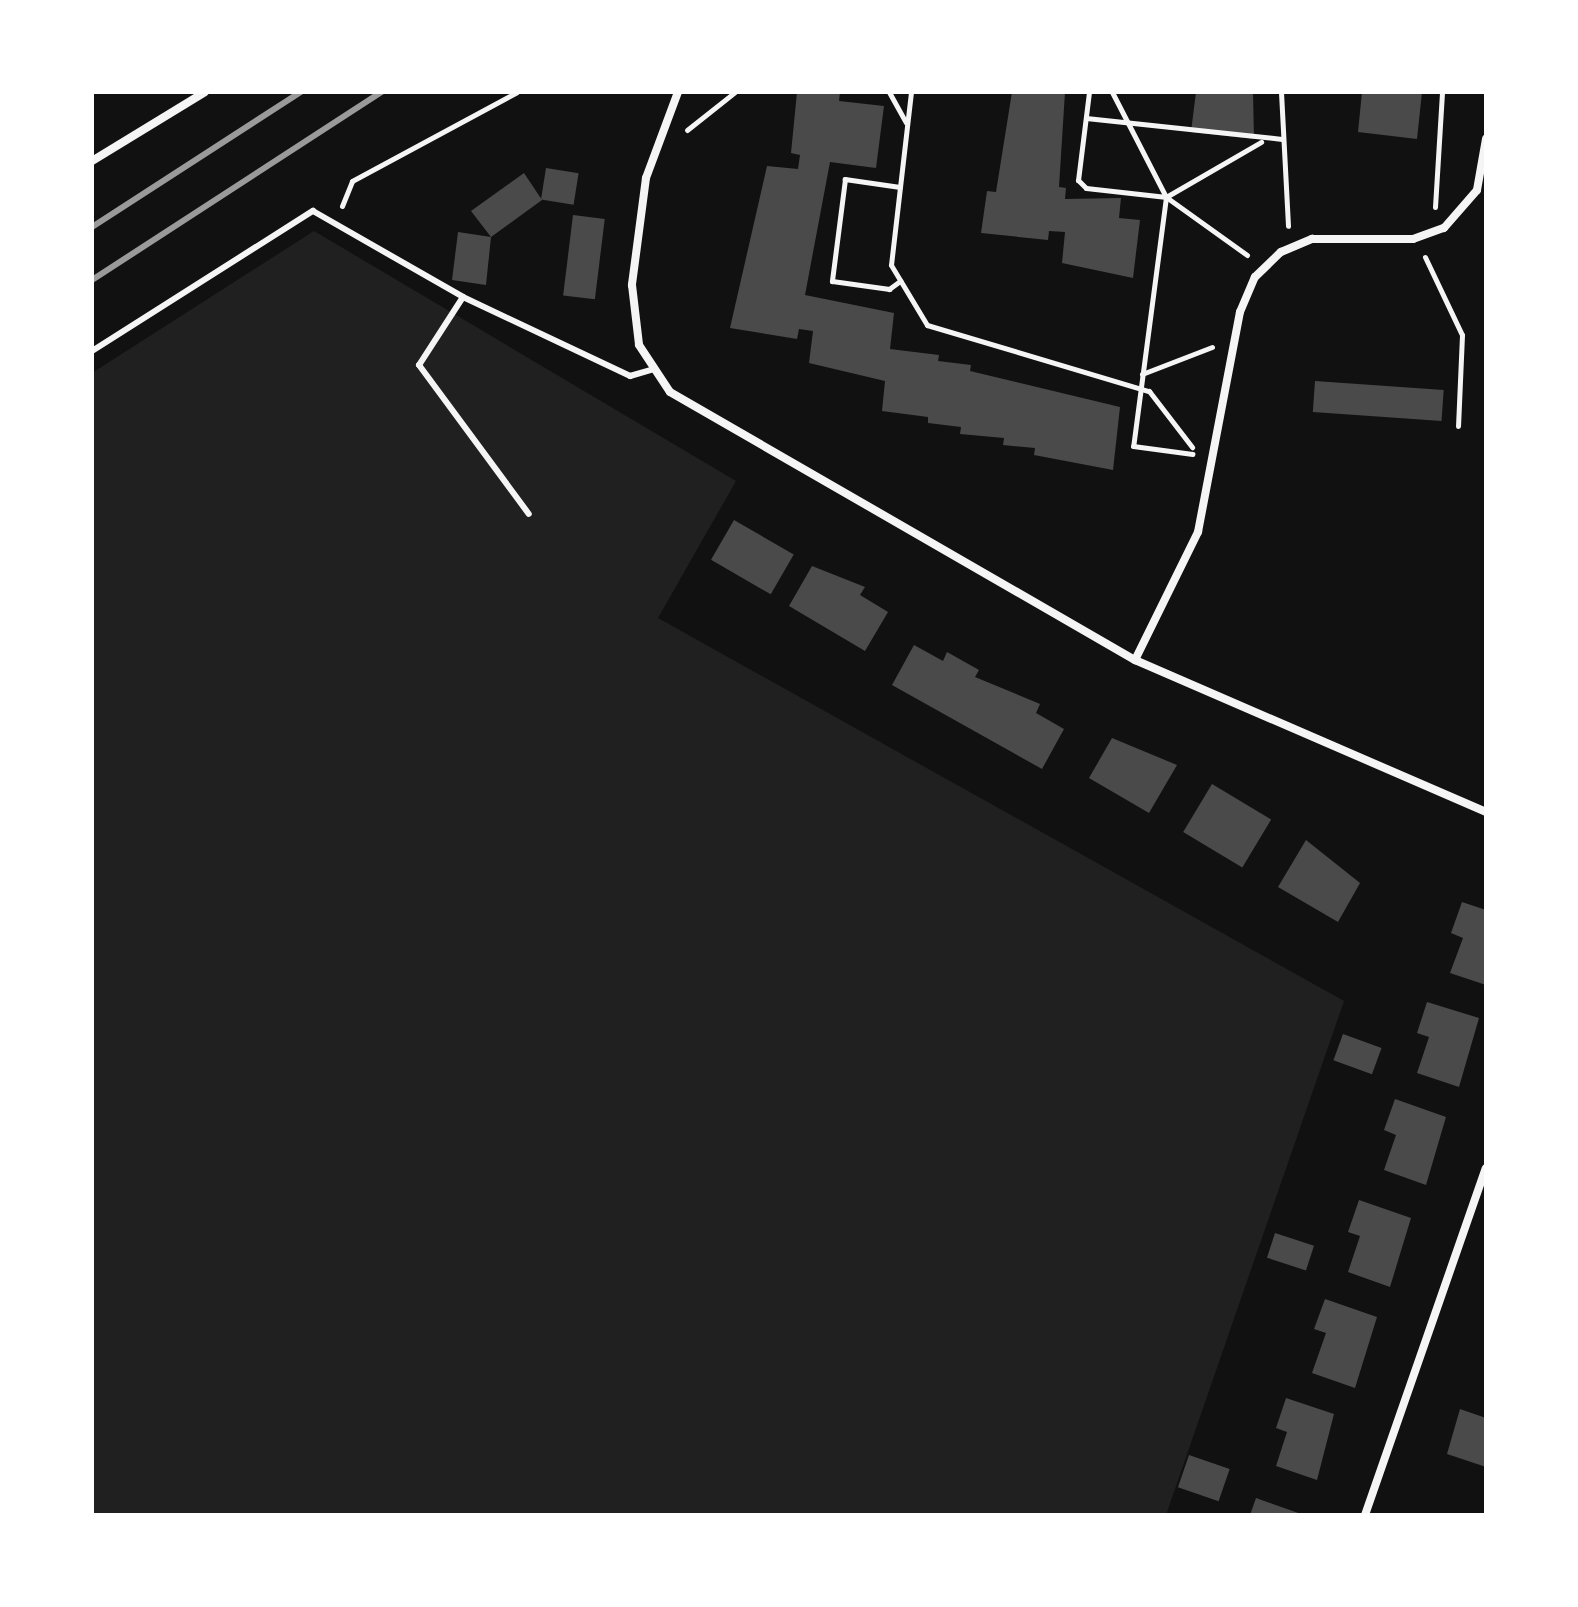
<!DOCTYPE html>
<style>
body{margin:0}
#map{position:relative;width:1578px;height:1607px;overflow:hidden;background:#111;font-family:"Asap Condensed",sans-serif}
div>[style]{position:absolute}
.green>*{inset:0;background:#202020}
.building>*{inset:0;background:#4a4a4a;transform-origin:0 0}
.path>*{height:5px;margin:-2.5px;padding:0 2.5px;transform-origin:2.5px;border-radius:2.5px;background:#f5f5f5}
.service>*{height:6px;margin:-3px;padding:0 3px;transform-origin:3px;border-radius:3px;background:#f5f5f5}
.minor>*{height:8px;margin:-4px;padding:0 4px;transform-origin:4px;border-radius:4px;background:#f5f5f5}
.rail>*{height:6px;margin:-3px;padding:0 3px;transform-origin:3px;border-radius:3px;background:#9a9a9a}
span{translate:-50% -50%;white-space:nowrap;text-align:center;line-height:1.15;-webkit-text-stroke:6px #fff;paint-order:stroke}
.frame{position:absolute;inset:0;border:94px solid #fff;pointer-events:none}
</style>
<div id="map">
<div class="green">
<div style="clip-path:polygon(314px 231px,736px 481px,658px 618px,1344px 1001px,1166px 1515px,92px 1515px,92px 373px)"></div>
</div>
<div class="building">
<div style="clip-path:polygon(797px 92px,840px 92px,839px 101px,884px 106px,876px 168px,830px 162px,805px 295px,894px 313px,890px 349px,939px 355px,938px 361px,971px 365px,970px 371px,1120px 407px,1113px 470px,1034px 455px,1035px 448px,1003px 445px,1004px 438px,960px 434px,961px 427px,928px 423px,928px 417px,882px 411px,885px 381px,809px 363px,813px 331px,799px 329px,797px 339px,730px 328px,767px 166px,798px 169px,800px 155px,791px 153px)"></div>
<div style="clip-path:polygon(1012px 92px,1065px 92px,1059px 187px,1066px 188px,1065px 199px,1121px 198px,1119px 218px,1140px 220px,1133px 278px,1062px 263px,1065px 232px,1049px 231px,1048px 240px,981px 233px,987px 191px,996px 192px)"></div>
<div style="clip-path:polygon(1196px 92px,1253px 92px,1254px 139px,1191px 132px)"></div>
<div style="clip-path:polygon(1362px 92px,1422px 92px,1417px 139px,1358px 132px)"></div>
<div style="left:546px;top:168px;width:33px;height:32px;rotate:9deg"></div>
<div style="clip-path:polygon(524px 173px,542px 200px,491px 237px,486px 285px,452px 280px,458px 232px,491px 237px,471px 211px)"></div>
<div style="left:573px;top:215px;width:32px;height:81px;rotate:7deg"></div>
<div style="left:1315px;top:381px;width:129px;height:31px;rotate:4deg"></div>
<div style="left:734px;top:520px;width:69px;height:46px;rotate:30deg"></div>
<div style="clip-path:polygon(812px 566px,865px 587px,860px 595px,888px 612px,865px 651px,789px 606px)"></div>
<div style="clip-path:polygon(914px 645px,943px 661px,947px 652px,979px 670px,975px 677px,1040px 704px,1036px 713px,1064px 729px,1042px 769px,892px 685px)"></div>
<div style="clip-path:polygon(1112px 738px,1177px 765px,1149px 813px,1089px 778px)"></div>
<div style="left:1212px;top:784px;width:69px;height:56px;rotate:31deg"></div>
<div style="clip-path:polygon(1306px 840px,1360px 883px,1338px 922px,1278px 887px)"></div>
<div style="clip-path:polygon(1462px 902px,1486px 910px,1486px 985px,1450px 973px,1463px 938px,1451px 933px)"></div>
<div style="clip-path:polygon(1427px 1002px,1479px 1018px,1459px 1087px,1417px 1073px,1429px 1037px,1417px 1033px)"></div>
<div style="left:1343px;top:1034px;width:41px;height:28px;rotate:20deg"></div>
<div style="clip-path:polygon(1395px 1099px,1446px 1117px,1426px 1185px,1384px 1170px,1396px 1135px,1384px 1130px)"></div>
<div style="clip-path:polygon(1359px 1200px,1411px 1218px,1390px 1287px,1348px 1272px,1360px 1236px,1348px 1232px)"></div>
<div style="left:1275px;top:1233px;width:41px;height:26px;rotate:18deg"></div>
<div style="clip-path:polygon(1325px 1299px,1377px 1317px,1355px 1388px,1312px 1373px,1326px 1333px,1314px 1329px)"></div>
<div style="clip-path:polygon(1286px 1398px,1334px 1414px,1317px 1480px,1276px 1466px,1287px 1432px,1276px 1428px)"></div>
<div style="clip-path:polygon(1460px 1409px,1486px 1418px,1486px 1467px,1447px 1454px)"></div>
<div style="left:1189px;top:1455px;width:43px;height:34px;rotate:19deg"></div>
<div style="clip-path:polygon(1256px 1498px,1304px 1515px,1250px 1515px)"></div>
</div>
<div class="path">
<div style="left:889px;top:92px;width:35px;rotate:61deg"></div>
<div style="left:911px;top:92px;width:174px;rotate:96.6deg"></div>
<div style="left:891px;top:265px;width:70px;rotate:59deg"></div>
<div style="left:927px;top:325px;width:232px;rotate:16.6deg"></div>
<div style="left:1149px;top:391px;width:71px;rotate:52.5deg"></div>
<div style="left:1089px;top:92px;width:89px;rotate:97.1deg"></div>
<div style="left:1078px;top:180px;width:11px;rotate:45deg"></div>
<div style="left:1086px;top:188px;width:81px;rotate:6.4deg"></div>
<div style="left:1166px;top:197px;width:251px;rotate:97.5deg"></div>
<div style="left:1133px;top:446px;width:60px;rotate:7.7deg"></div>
<div style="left:1112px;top:92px;width:118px;rotate:62.8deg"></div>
<div style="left:1281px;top:92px;width:134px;rotate:87deg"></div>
<div style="left:1086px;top:118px;width:197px;rotate:6.1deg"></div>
<div style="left:687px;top:130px;width:61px;rotate:-38.4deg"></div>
<div style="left:900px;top:187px;width:56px;rotate:-171.7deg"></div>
<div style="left:845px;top:179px;width:103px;rotate:97.3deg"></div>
<div style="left:832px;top:281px;width:58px;rotate:8deg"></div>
<div style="left:889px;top:289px;width:14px;rotate:-36deg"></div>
<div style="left:342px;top:206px;width:27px;rotate:-68deg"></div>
<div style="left:352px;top:181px;width:187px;rotate:-28.3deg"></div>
<div style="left:1435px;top:207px;width:115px;rotate:-86.5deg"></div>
<div style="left:1247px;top:255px;width:100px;rotate:-144.4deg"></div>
<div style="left:1166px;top:197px;width:110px;rotate:-30.1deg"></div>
<div style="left:1425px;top:257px;width:86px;rotate:64.6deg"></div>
<div style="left:1462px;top:335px;width:91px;rotate:92.5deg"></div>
<div style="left:1142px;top:374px;width:75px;rotate:-21.1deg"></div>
</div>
<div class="service">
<div style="left:463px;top:297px;width:81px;rotate:122.9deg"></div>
<div style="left:419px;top:365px;width:185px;rotate:53.6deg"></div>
<div style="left:92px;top:351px;width:262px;rotate:-32.4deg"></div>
<div style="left:313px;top:211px;width:173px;rotate:29.8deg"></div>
<div style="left:463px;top:297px;width:185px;rotate:25.3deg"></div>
<div style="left:630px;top:376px;width:22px;rotate:-16deg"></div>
</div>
<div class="minor">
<div style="left:678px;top:92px;width:92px;rotate:110.4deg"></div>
<div style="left:646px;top:178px;width:108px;rotate:97.5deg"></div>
<div style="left:632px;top:285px;width:60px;rotate:83.3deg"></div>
<div style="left:639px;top:345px;width:56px;rotate:56.6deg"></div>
<div style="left:670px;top:392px;width:537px;rotate:29.96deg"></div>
<div style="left:1135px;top:660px;width:382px;rotate:23.4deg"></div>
<div style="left:92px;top:161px;width:132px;rotate:-31.4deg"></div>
<div style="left:1135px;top:660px;width:143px;rotate:-63.8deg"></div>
<div style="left:1198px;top:532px;width:224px;rotate:-79.2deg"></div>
<div style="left:1240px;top:312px;width:38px;rotate:-67deg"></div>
<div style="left:1255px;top:277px;width:36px;rotate:-44deg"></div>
<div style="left:1281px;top:252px;width:34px;rotate:-23deg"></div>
<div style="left:1312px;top:239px;width:101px"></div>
<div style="left:1413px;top:239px;width:33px;rotate:-20deg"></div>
<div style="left:1444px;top:228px;width:50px;rotate:-49deg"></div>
<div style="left:1477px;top:190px;width:52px;rotate:-80deg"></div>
<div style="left:1365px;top:1515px;width:367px;rotate:-70.8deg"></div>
</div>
<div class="rail">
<div style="left:92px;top:227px;width:249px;rotate:-32.9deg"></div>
<div style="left:92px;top:280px;width:346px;rotate:-33deg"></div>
</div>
<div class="frame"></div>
</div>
